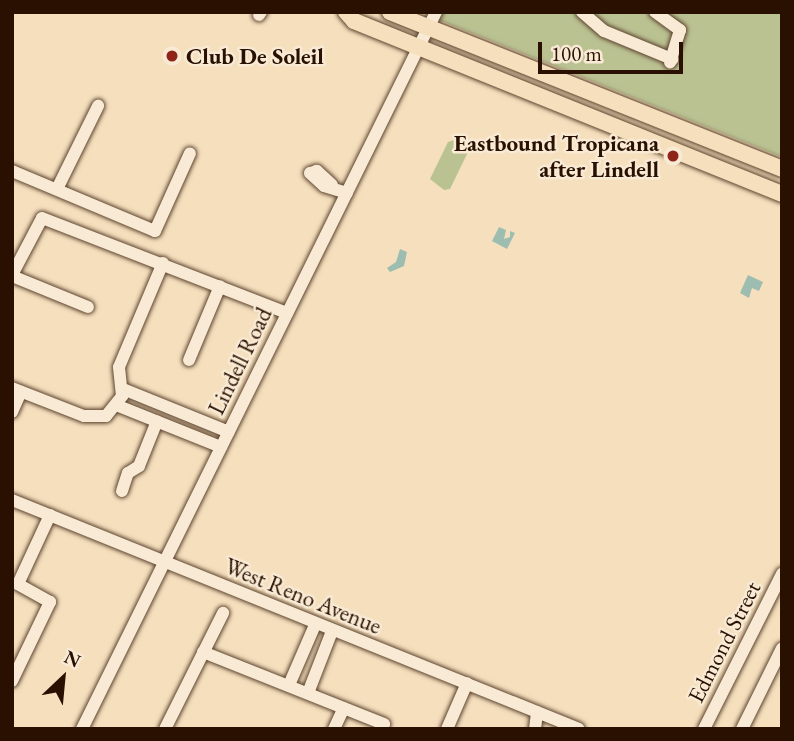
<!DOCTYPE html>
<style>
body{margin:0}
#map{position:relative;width:794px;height:741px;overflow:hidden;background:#f5dfbd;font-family:"EB Garamond",serif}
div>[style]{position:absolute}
.green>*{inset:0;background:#bbc292}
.water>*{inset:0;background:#9cbdb0}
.roads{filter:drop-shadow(0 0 2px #5d442f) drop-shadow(0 0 2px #5d442f)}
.minor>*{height:12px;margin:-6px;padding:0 6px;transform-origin:6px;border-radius:6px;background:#f8ead4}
.major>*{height:16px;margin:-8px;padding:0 8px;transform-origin:8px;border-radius:8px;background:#f5dfbd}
.dots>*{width:19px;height:19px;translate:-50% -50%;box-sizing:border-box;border:4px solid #f8ead4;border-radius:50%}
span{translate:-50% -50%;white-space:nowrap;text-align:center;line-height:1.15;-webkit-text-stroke:5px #f8ead4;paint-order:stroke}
.poi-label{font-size:23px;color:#2a1000;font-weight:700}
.left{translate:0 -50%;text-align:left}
.right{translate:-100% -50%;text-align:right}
.street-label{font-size:23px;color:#2a1000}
.frame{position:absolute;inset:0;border:14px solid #2a1000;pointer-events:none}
.north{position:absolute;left:28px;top:643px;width:70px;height:70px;-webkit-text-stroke:5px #f8ead4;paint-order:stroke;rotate:26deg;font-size:19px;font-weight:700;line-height:28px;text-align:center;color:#2a1000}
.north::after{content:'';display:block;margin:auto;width:24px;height:32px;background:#2a1000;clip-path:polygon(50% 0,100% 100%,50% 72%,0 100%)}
.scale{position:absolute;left:538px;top:42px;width:145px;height:32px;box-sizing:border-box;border:4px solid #2a1000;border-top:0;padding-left:9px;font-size:21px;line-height:24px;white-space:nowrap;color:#2a1000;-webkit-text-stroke:5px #f8ead4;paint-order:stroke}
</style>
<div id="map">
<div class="green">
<div style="clip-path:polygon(443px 12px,782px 12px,782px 157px,439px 20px)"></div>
<div style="clip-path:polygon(454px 140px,467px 147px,468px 152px,450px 189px,444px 190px,430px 179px,448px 142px)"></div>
</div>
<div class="water">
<div style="clip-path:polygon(499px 227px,506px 230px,504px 239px,510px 237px,510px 231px,515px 233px,507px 249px,492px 241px)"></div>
<div style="clip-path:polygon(400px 249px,407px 252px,404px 266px,390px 272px,387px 268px,396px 262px)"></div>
<div style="clip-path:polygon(748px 275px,763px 282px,759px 291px,752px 288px,749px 298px,740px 293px)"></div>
</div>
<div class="roads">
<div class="minor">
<div style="left:582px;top:12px;width:29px;rotate:41deg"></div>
<div style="left:604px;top:31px;width:74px;rotate:22.4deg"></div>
<div style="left:655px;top:12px;width:31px;rotate:36deg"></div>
<div style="left:680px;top:30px;width:34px;rotate:107deg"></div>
<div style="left:259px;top:15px;width:4px;rotate:-56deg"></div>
<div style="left:12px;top:171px;width:155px;rotate:22.8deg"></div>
<div style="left:155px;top:231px;width:85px;rotate:-65.8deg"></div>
<div style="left:332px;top:185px;width:21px;rotate:-137deg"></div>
<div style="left:317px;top:171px;width:7px;rotate:164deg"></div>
<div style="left:310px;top:173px;width:19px;rotate:43deg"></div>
<div style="left:324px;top:186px;width:24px;rotate:17deg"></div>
<div style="left:57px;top:189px;width:93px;rotate:-63.7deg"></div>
<div style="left:12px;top:275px;width:64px;rotate:-62.2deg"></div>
<div style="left:42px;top:218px;width:263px;rotate:21.2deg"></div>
<div style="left:12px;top:276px;width:82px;rotate:22.2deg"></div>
<div style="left:189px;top:360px;width:80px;rotate:-67.3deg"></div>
<div style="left:12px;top:388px;width:77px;rotate:21.3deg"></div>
<div style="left:84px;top:416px;width:22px"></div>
<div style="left:106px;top:416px;width:26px;rotate:-51deg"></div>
<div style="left:122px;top:396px;width:29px;rotate:-96deg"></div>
<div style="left:119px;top:367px;width:113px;rotate:-67.1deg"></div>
<div style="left:123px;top:389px;width:114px;rotate:22.1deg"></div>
<div style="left:116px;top:405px;width:113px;rotate:21.8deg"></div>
<div style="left:12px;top:412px;width:22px;rotate:-66deg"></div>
<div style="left:122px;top:491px;width:19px;rotate:-72deg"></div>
<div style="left:128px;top:473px;width:13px;rotate:-32deg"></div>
<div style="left:139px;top:466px;width:48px;rotate:-68.2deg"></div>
<div style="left:12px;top:500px;width:611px;rotate:21.99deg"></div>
<div style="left:203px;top:652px;width:195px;rotate:21.7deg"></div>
<div style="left:12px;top:681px;width:88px;rotate:-64.3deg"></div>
<div style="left:50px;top:602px;width:37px;rotate:-151deg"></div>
<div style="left:18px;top:584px;width:76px;rotate:-65.1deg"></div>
<div style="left:289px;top:685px;width:65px;rotate:-66.6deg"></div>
<div style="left:308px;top:693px;width:66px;rotate:-68.8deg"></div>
<div style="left:82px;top:729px;width:800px;rotate:-63.72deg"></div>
<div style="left:165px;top:729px;width:130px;rotate:-63.4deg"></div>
<div style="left:334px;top:729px;width:23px;rotate:-65deg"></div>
<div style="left:447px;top:729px;width:50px;rotate:-66.5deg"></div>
<div style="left:535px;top:729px;width:17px;rotate:-83deg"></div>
<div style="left:704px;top:729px;width:174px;rotate:-63.3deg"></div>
<div style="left:742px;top:729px;width:90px;rotate:-63.7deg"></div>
</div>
<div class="major">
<div style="left:346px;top:12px;width:12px;rotate:48deg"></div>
<div style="left:354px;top:21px;width:462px;rotate:22deg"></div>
<div style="left:390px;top:12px;width:422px;rotate:21.8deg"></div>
</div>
</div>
<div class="dots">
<div style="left:172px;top:56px;background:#8f2418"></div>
<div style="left:673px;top:156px;background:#8f2418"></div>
</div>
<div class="poi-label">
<span class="left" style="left:186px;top:56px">Club De Soleil</span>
<span class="right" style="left:659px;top:156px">Eastbound Tropicana<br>after Lindell</span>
</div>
<div class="street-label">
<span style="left:240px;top:361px;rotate:-64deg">Lindell Road</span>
<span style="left:303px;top:596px;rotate:22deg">West Reno Avenue</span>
<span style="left:724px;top:642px;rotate:-63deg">Edmond Street</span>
</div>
<div class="frame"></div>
<div class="north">N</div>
<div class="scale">100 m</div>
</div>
